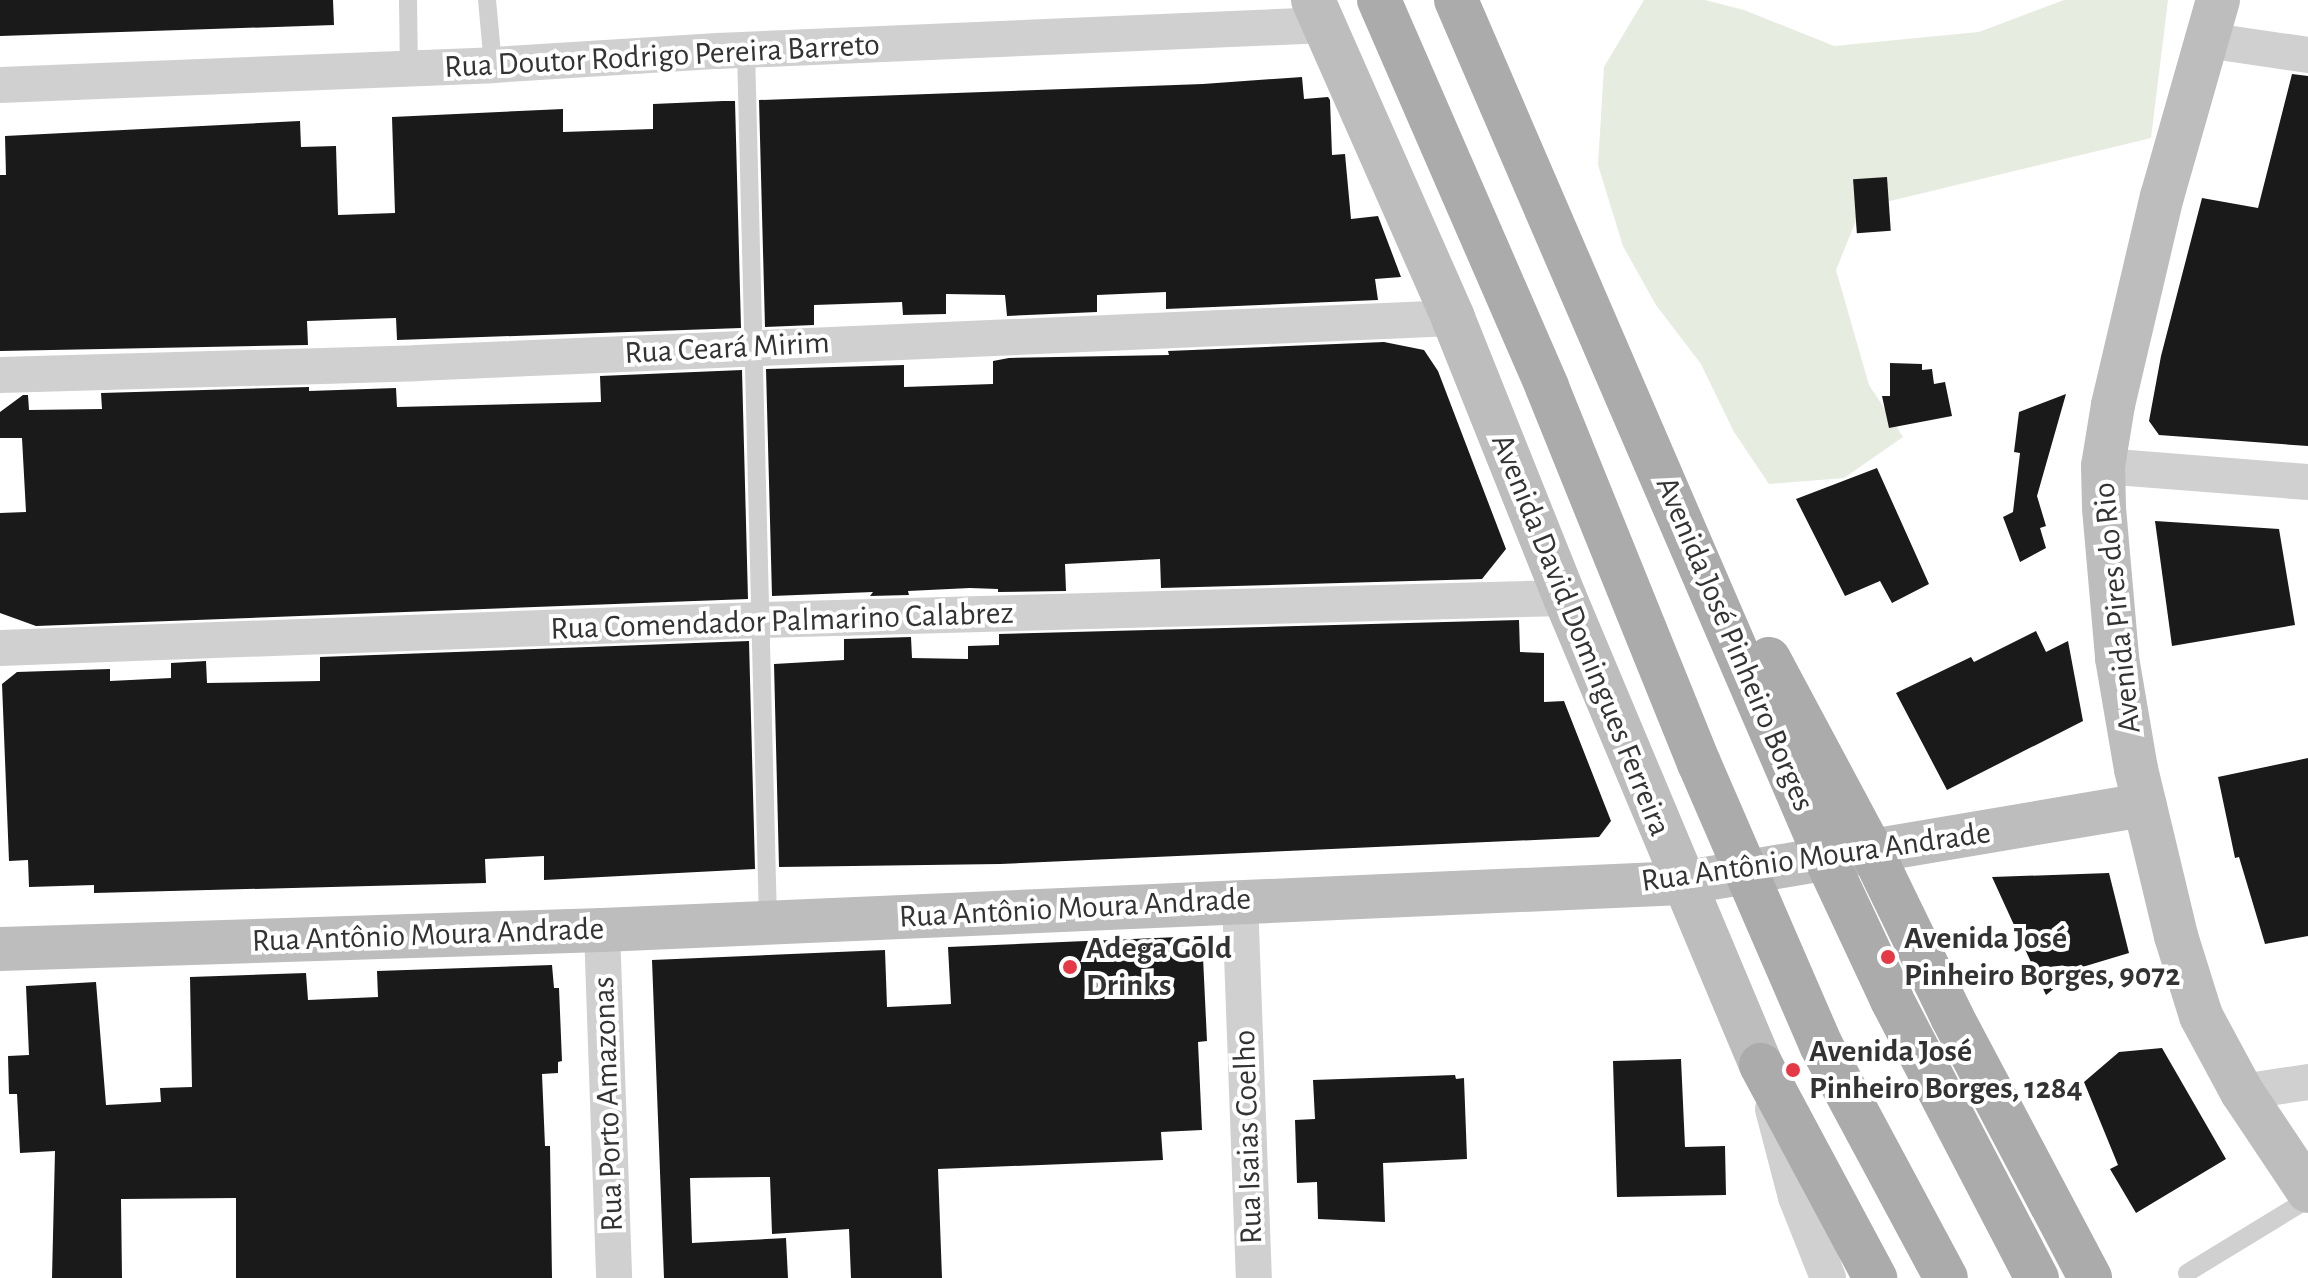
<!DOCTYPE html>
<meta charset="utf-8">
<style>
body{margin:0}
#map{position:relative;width:2308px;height:1278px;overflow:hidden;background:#fff;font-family:"Alegreya Sans",sans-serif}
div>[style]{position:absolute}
.green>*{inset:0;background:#e6ecdf}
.building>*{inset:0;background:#1a1a1a;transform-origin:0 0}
.lane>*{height:18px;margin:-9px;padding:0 9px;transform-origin:9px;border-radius:9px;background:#d0d0d0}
.street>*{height:36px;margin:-18px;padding:0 18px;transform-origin:18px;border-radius:18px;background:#d0d0d0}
.secondary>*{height:44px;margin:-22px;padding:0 22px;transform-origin:22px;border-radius:22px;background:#bdbdbd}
.primary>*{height:44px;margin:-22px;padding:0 22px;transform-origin:22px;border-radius:22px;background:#ababab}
.dots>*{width:22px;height:22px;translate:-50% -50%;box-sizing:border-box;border:4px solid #fff;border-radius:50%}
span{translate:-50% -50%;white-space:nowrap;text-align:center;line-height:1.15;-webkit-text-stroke:8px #fff;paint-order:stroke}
.street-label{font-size:32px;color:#333}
.poi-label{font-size:32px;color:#333;font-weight:700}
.left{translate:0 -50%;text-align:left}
</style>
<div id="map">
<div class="green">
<div style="clip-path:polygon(1644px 0,1705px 0,1744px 10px,1834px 46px,1979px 32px,2064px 0,2168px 0,2151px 138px,1861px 208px,1836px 270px,1869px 385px,1903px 437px,1844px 478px,1769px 484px,1734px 432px,1701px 364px,1656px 305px,1623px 246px,1598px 165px,1604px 67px)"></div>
</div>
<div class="building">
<div style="clip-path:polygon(0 0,333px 0,334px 25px,0 36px)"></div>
<div style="clip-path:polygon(2292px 74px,2308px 76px,2308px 446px,2159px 435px,2149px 421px,2161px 356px,2202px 198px,2258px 208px)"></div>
<div style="clip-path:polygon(1302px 77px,1304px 99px,1328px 97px,1330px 100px,1332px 155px,1345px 154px,1351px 219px,1378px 216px,1401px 277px,1375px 279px,1378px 300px,1166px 309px,1166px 292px,1097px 295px,1097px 312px,1007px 316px,1005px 295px,946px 294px,946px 314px,903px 315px,902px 302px,814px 305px,814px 325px,765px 327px,759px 100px,1203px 84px)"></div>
<div style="clip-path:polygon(723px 101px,735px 101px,741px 328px,397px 340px,396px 318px,307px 321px,308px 345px,0 351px,0 175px,6px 175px,5px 136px,300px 121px,301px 147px,336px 146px,338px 215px,395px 213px,392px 117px,563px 109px,563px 132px,653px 129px,653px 104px)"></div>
<div style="left:1887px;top:177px;width:54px;height:34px;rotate:86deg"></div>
<div style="clip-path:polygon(1384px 342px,1424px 350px,1438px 371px,1506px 549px,1482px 579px,1161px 588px,1160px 559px,1065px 564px,1066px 591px,998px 592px,998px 589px,970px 588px,908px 591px,909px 595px,870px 596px,873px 592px,772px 596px,766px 369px,904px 365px,904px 387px,993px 384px,993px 361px,1009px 358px,1169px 355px,1168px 351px)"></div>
<div style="clip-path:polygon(1890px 363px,1922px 364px,1922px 370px,1932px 369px,1934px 384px,1945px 382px,1952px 416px,1889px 428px,1882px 396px,1890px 396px)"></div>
<div style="clip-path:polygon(742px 370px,748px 599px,36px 626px,0 613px,0 513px,26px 512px,22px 438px,0 438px,0 412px,23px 395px,28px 395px,29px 410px,102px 409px,101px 393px,309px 387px,309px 391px,396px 388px,397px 407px,601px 402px,600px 376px)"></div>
<div style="clip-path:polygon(2066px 394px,2037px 496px,2046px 526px,2040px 528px,2046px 548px,2020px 562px,2003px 517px,2013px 512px,2020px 453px,2014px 452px,2019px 412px)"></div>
<div style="clip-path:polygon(1877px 468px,1929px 584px,1892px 603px,1880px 581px,1845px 596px,1796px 499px)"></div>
<div style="clip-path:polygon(2155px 521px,2279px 529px,2295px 625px,2172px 646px)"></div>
<div style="clip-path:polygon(1519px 620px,1520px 652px,1544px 653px,1544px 702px,1564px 701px,1611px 821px,1599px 837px,1000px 864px,779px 867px,774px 664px,844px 660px,844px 639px,911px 637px,912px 658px,968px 659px,968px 646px,999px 645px,999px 634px)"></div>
<div style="clip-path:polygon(2036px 631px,2046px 652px,2068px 641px,2083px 721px,1947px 790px,1896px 693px,1971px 657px,1974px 662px)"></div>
<div style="clip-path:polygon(749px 641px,755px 869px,544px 880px,544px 856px,485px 859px,486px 883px,94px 893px,94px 885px,29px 887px,28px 860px,9px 861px,2px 684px,17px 672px,110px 669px,110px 681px,171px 678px,171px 663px,206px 661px,207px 683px,320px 681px,320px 657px)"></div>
<div style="clip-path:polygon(2308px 758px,2308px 936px,2265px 944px,2239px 857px,2235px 858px,2218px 777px)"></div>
<div style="clip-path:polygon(2109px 873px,2129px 953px,2079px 968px,2046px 995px,1992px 877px)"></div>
<div style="clip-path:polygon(1202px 936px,1207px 1041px,1198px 1042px,1202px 1130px,1161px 1132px,1163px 1160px,938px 1169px,942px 1278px,851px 1278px,849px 1229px,772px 1234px,770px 1177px,690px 1178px,692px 1243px,786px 1238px,788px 1278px,664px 1278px,652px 960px,885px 950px,887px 1007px,951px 1004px,948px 947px)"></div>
<div style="clip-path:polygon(552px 965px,554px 988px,559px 988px,562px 1061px,558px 1062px,558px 1073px,542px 1074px,545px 1146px,550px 1146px,552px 1278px,236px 1278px,236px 1198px,121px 1199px,122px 1278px,52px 1278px,55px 1151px,20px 1153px,17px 1094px,9px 1094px,8px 1056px,29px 1055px,26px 986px,96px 982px,106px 1105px,161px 1102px,160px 1088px,192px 1087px,190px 977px,306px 973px,308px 1000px,378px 997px,377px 971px)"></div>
<div style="clip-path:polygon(2162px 1048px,2226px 1159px,2136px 1213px,2110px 1169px,2118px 1165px,2084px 1082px,2119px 1052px)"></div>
<div style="clip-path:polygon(1681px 1059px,1685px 1147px,1725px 1146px,1726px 1195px,1617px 1197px,1613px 1061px)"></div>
<div style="clip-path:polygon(1455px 1075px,1456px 1079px,1464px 1078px,1467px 1159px,1383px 1163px,1385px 1222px,1318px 1219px,1317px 1182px,1297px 1183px,1295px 1120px,1315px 1119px,1313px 1080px)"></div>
</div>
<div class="lane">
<div style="left:408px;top:0;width:69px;rotate:89.2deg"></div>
<div style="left:487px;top:0;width:65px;rotate:84.7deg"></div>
<div style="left:746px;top:51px;width:870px;rotate:88.55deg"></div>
<div style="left:2187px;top:1273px;width:142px;rotate:-31.4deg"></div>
</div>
<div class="street">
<div style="left:2206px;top:40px;width:103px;rotate:8.4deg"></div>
<div style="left:0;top:85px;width:493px;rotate:-2.3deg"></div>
<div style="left:493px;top:65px;width:225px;rotate:-3.6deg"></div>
<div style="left:718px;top:51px;width:608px;rotate:-2.45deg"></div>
<div style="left:0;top:375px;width:417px;rotate:-1.6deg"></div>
<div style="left:417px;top:363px;width:1037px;rotate:-2.49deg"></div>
<div style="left:2103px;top:466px;width:206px;rotate:4.5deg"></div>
<div style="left:0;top:648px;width:762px;rotate:-2.11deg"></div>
<div style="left:761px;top:620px;width:804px;rotate:-1.57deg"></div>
<div style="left:1240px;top:900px;width:378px;rotate:87.9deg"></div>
<div style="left:602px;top:930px;width:348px;rotate:88deg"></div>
<div style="left:2242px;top:1092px;width:67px;rotate:-8.6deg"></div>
<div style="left:1773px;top:1109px;width:91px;rotate:75.4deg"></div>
<div style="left:1796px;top:1197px;width:87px;rotate:68.4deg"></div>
</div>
<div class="secondary">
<div style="left:1313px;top:0;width:347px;rotate:66.2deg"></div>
<div style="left:1453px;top:318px;width:302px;rotate:68.2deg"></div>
<div style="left:1565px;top:598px;width:506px;rotate:67.23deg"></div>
<div style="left:2218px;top:0;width:204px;rotate:105.9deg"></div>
<div style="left:2162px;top:196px;width:215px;rotate:103.2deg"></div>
<div style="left:2113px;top:405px;width:62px;rotate:99.3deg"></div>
<div style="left:2103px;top:466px;width:42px;rotate:88.6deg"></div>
<div style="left:2104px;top:508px;width:151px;rotate:85deg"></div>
<div style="left:2117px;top:658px;width:113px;rotate:80.3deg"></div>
<div style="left:2136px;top:769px;width:172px;rotate:76.5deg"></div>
<div style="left:2176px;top:936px;width:84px;rotate:72.6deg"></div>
<div style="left:2201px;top:1016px;width:86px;rotate:61.7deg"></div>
<div style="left:2242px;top:1092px;width:119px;rotate:56.3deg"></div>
<div style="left:0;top:949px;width:602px;rotate:-1.81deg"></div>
<div style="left:602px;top:930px;width:1081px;rotate:-2.49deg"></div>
<div style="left:1682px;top:883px;width:469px;rotate:-9.6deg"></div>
</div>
<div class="primary">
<div style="left:1379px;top:0;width:422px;rotate:66.5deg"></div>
<div style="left:1547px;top:387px;width:406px;rotate:68deg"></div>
<div style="left:1699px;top:763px;width:307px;rotate:66.6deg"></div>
<div style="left:1821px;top:1045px;width:264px;rotate:61.8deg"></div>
<div style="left:1456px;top:0;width:938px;rotate:66.69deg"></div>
<div style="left:1827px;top:861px;width:153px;rotate:64.9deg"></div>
<div style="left:1892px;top:1000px;width:314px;rotate:62.5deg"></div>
<div style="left:1769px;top:659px;width:221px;rotate:61.9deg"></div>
<div style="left:1873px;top:854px;width:181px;rotate:64.1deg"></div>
<div style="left:1952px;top:1017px;width:295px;rotate:62.1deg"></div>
<div style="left:1761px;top:1065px;width:242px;rotate:61.8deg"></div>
</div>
<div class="dots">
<div style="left:1888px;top:957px;background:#e63946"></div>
<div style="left:1070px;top:967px;background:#e63946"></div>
<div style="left:1793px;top:1070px;background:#e63946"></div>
</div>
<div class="street-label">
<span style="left:662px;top:56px;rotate:-3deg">Rua Doutor Rodrigo Pereira Barreto</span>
<span style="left:727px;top:348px;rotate:-3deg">Rua Ceará Mirim</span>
<span style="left:2117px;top:608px;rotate:-96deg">Avenida Pires do Rio</span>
<span style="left:782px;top:621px;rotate:-2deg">Rua Comendador Palmarino Calabrez</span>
<span style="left:1581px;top:635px;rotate:68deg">Avenida David Domingues Ferreira</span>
<span style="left:1735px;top:644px;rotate:67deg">Avenida José Pinheiro Borges</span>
<span style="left:1816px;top:857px;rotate:-8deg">Rua Antônio Moura Andrade</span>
<span style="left:1075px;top:908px;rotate:-3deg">Rua Antônio Moura Andrade</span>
<span style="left:428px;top:935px;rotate:-2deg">Rua Antônio Moura Andrade</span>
<span style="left:608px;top:1104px;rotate:-92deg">Rua Porto Amazonas</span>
<span style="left:1248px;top:1137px;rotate:-92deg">Rua Isaias Coelho</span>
</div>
<div class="poi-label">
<span class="left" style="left:1904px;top:957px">Avenida José<br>Pinheiro Borges, 9072</span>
<span class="left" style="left:1086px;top:967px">Adega Gold<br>Drinks</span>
<span class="left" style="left:1809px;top:1070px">Avenida José<br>Pinheiro Borges, 1284</span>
</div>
</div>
